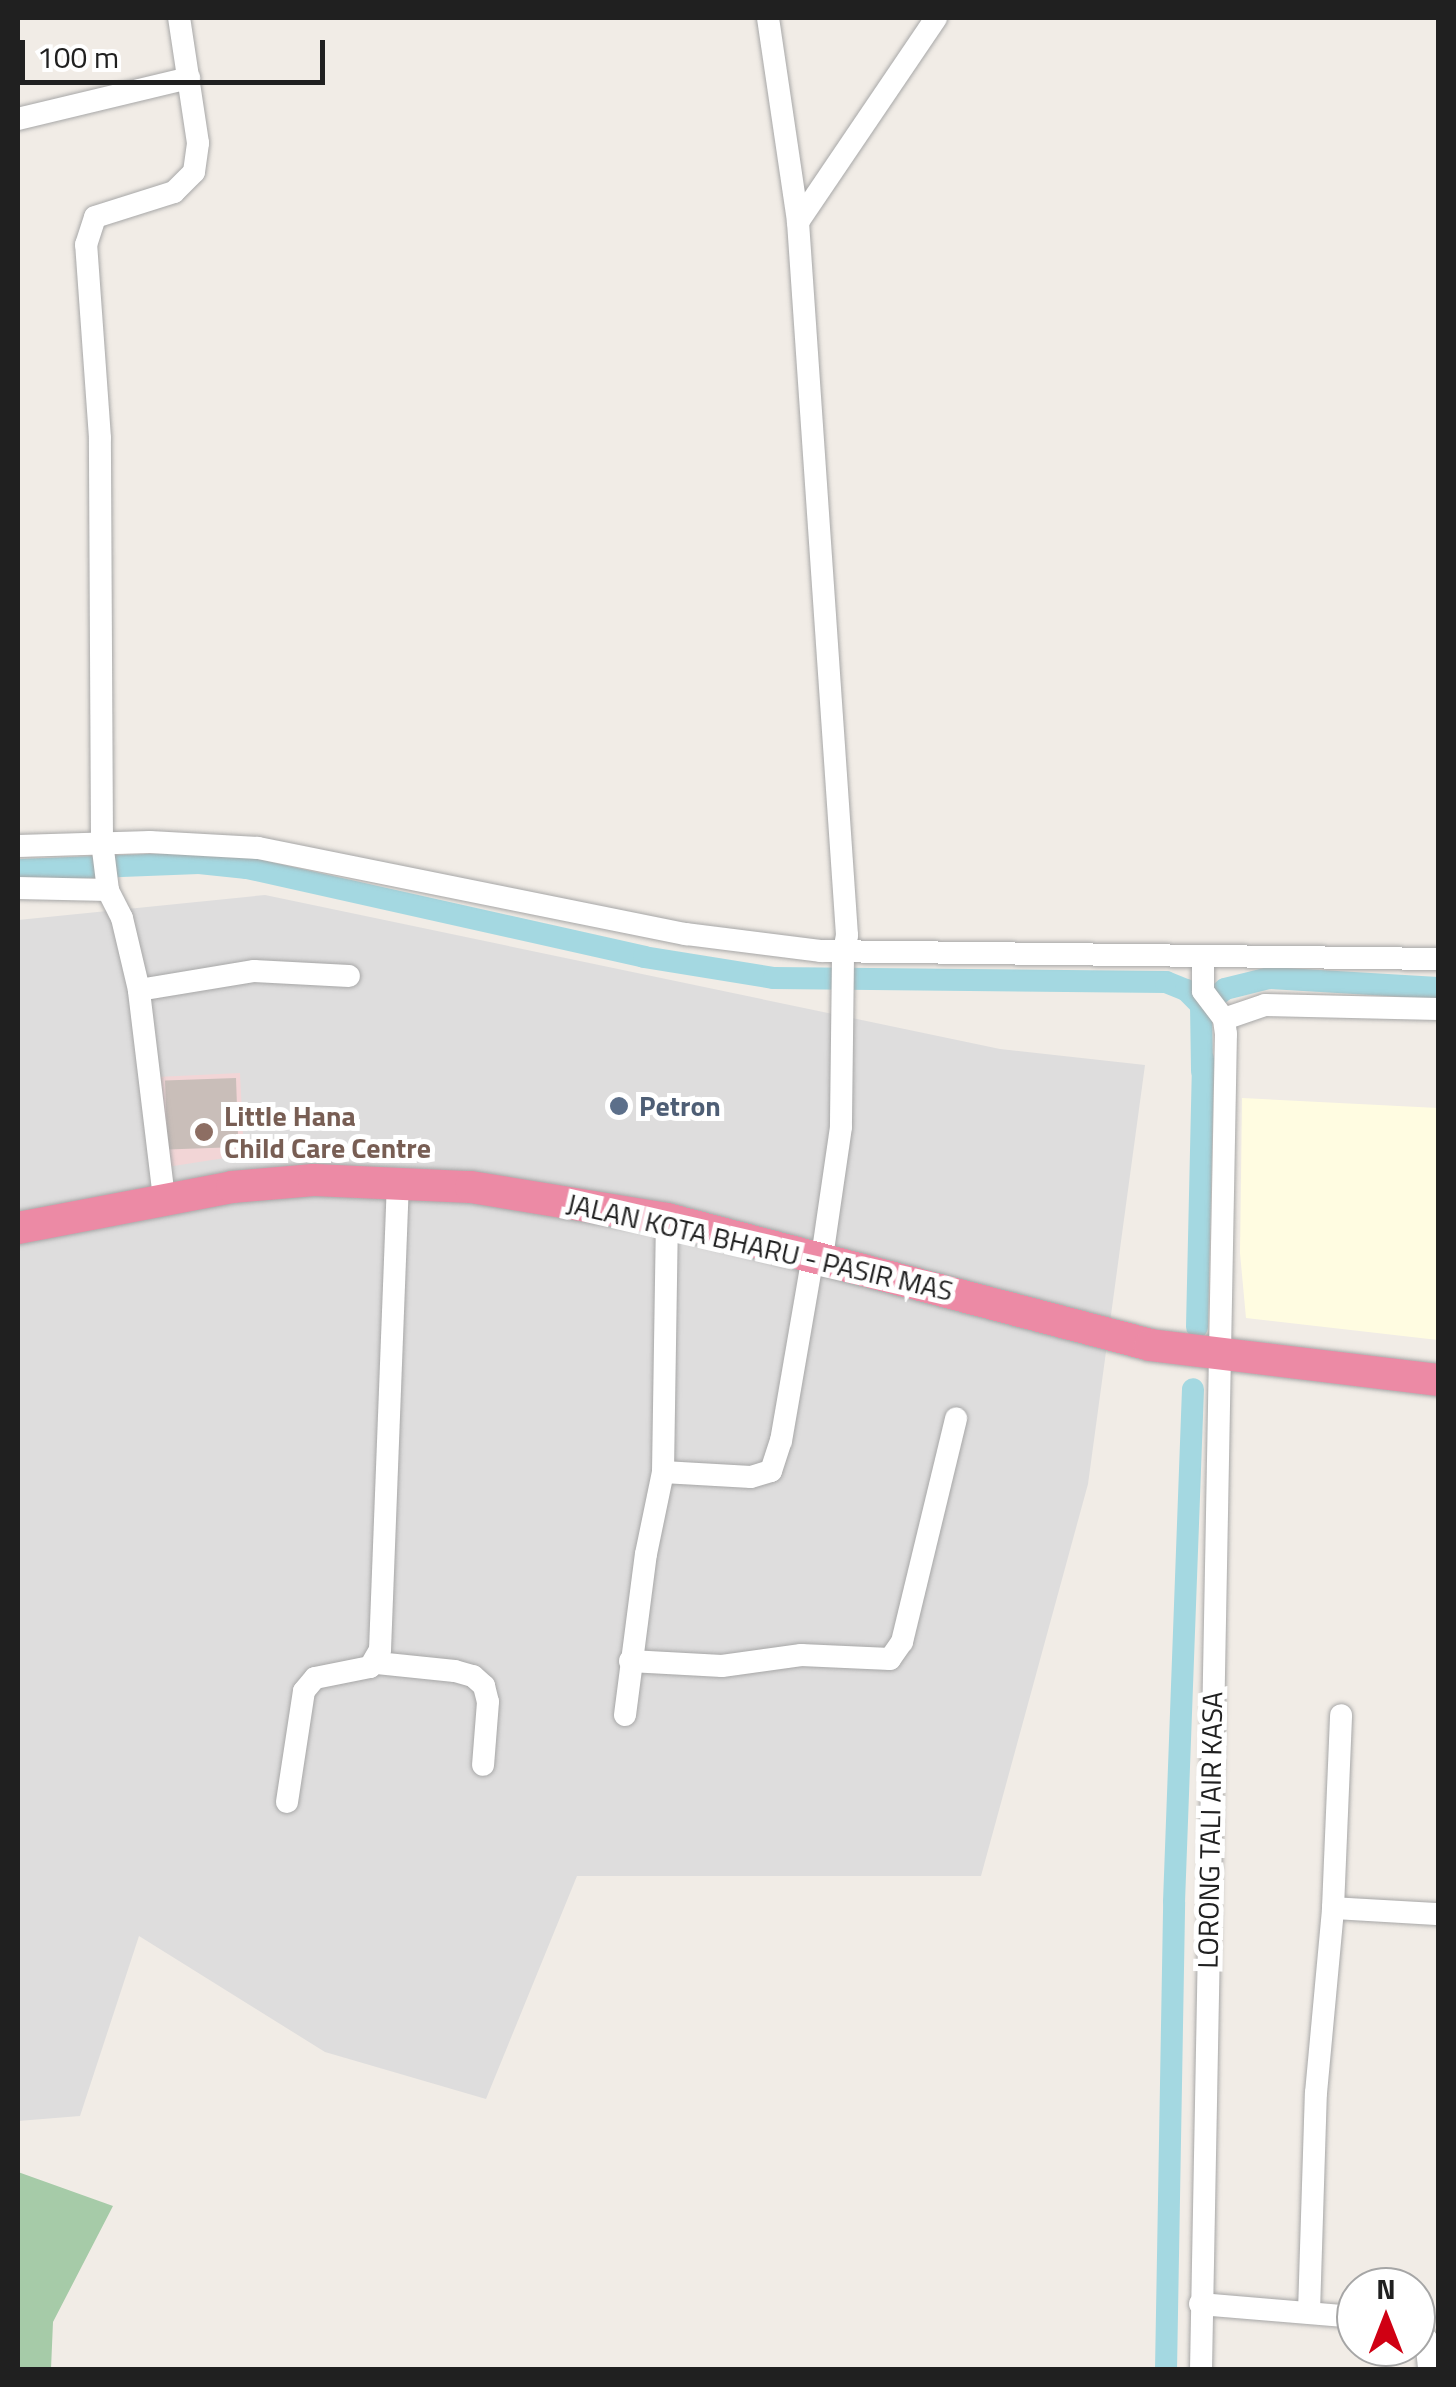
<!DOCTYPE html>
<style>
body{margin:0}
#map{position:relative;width:1456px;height:2387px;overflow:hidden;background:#f1ece6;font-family:"Titillium Web",sans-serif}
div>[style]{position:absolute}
.residential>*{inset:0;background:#dedddd}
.commercial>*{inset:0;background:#f2d5d6}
.education>*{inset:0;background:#fffce1}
.cemetery>*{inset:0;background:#a6cba8}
.canal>*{height:22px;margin:-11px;padding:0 11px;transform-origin:11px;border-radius:11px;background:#a4d8e1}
.building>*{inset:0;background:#c9beb9;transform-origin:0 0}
.roads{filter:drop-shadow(0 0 2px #a7a7a7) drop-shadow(0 0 2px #a7a7a7)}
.minor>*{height:22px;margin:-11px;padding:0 11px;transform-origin:11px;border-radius:11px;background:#fff}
.highway>*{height:32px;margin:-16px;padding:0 16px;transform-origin:16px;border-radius:16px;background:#ec8aa5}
.dots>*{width:28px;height:28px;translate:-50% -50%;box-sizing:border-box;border:5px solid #fff;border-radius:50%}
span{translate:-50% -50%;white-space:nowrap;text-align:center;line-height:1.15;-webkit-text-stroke:10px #fff;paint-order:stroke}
.service-label{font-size:28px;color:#4e5e75;font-weight:700}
.left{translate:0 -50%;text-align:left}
.education-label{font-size:28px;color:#785e54;font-weight:700}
.street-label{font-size:28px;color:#202020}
.frame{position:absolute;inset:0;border:20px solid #202020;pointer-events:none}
.north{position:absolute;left:1336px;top:2267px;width:100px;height:100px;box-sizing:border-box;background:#fff;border:2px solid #a6a6a6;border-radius:50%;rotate:0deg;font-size:28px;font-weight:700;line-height:40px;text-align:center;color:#202020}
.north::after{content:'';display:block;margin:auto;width:35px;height:45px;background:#d00013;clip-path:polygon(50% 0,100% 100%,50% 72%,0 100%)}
.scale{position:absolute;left:20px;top:40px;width:305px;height:45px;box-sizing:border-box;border:5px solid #202020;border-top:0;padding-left:12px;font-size:30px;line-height:35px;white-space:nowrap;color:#202020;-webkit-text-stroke:8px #fff;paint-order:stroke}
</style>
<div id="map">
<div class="residential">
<div style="clip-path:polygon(265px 895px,1000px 1049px,1145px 1065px,1088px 1484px,981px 1876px,577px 1876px,486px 2099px,325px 2052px,139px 1936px,80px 2116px,18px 2121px,18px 920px)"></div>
</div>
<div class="commercial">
<div style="clip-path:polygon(240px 1073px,244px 1155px,167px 1167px,157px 1077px)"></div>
</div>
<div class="education">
<div style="clip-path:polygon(1242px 1098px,1438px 1108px,1438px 1340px,1246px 1318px,1240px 1253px)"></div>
</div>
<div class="cemetery">
<div style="clip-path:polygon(18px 2172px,113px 2206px,53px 2322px,51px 2369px,18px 2369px)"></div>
</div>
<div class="canal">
<div style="left:18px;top:870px;width:181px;rotate:-2.2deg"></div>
<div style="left:199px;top:863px;width:48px;rotate:5.9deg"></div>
<div style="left:247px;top:868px;width:407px;rotate:12.6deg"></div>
<div style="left:644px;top:957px;width:132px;rotate:9.2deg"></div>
<div style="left:774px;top:978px;width:392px;rotate:0.6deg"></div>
<div style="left:1166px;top:982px;width:22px;rotate:22deg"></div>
<div style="left:1186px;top:990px;width:21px;rotate:45deg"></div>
<div style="left:1201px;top:1005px;width:66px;rotate:89.1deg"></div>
<div style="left:1214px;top:998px;width:14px;rotate:-39deg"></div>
<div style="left:1225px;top:989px;width:45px;rotate:-14deg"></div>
<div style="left:1269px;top:978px;width:169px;rotate:3.4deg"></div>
<div style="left:1197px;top:1327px;width:268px;rotate:-88.7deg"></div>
<div style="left:1166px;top:2370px;width:468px;rotate:-89deg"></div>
<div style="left:1174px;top:1902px;width:513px;rotate:-87.88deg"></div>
</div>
<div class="building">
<div style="left:236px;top:1078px;width:69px;height:71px;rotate:88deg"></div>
</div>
<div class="roads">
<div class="minor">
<div style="left:768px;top:18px;width:206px;rotate:81.6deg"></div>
<div style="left:798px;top:222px;width:715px;rotate:86.07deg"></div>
<div style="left:847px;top:935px;width:22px;rotate:100deg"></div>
<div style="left:843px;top:957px;width:170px;rotate:90.7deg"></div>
<div style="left:841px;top:1127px;width:132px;rotate:98.3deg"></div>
<div style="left:18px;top:119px;width:176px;rotate:-13.5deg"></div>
<div style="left:798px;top:222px;width:246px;rotate:-55.9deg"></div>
<div style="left:18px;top:846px;width:132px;rotate:-1.7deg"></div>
<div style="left:150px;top:842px;width:108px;rotate:3.2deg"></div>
<div style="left:258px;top:848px;width:437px;rotate:11.4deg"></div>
<div style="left:686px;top:934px;width:136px;rotate:7.2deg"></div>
<div style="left:821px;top:951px;width:617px;rotate:0.74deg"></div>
<div style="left:18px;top:888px;width:90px;rotate:1.3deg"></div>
<div style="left:139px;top:990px;width:117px;rotate:-9.4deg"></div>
<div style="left:254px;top:971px;width:95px;rotate:3deg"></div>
<div style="left:1224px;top:1019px;width:43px;rotate:-18.9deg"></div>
<div style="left:1265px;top:1005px;width:173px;rotate:1.3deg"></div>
<div style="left:164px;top:1198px;width:209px;rotate:-96.9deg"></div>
<div style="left:139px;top:990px;width:74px;rotate:-103.3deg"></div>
<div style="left:122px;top:918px;width:31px;rotate:-117deg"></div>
<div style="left:108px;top:890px;width:48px;rotate:-97.1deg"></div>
<div style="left:102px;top:842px;width:404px;rotate:-90.3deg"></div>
<div style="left:100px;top:438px;width:194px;rotate:-94.1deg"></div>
<div style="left:86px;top:245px;width:29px;rotate:-72deg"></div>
<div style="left:95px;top:217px;width:83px;rotate:-17.6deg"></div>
<div style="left:174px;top:192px;width:28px;rotate:-45deg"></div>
<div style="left:194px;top:172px;width:29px;rotate:-82deg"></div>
<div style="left:198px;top:143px;width:126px;rotate:-98.6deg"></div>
<div style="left:663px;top:1472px;width:88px;rotate:3.3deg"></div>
<div style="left:751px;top:1477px;width:21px;rotate:-17deg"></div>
<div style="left:771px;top:1471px;width:32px;rotate:-72deg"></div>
<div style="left:781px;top:1441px;width:188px;rotate:-80.2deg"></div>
<div style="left:630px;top:1661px;width:92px;rotate:3.1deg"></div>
<div style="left:722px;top:1666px;width:80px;rotate:-7.9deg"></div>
<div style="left:801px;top:1655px;width:89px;rotate:2.6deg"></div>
<div style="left:890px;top:1659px;width:21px;rotate:-55deg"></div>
<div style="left:902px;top:1642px;width:230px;rotate:-76.4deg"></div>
<div style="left:377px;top:1663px;width:78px;rotate:5.9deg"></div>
<div style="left:455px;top:1671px;width:19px;rotate:16deg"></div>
<div style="left:473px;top:1676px;width:15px;rotate:42deg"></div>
<div style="left:484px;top:1686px;width:16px;rotate:76deg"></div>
<div style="left:488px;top:1702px;width:63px;rotate:94.5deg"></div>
<div style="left:625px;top:1715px;width:162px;rotate:-82.6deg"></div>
<div style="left:646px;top:1554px;width:84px;rotate:-78.3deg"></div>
<div style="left:663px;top:1472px;width:253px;rotate:-89.1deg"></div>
<div style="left:287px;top:1802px;width:112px;rotate:-81.3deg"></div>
<div style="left:304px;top:1691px;width:17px;rotate:-50deg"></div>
<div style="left:315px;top:1678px;width:56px;rotate:-11.3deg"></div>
<div style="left:370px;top:1667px;width:20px;rotate:-60deg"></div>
<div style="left:380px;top:1650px;width:468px;rotate:-87.8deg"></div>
<div style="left:1333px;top:1908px;width:105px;rotate:3.3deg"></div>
<div style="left:1200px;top:2304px;width:157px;rotate:4.8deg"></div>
<div style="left:1309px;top:2312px;width:219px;rotate:-88.2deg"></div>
<div style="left:1316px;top:2093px;width:186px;rotate:-84.7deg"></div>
<div style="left:1333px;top:1908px;width:193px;rotate:-87.6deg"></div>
<div style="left:1416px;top:2329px;width:14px;rotate:45deg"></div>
<div style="left:1426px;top:2339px;width:31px;rotate:84deg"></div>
<div style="left:1201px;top:2370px;width:1336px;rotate:-88.93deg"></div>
<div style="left:1226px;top:1034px;width:15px;rotate:-98deg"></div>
<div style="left:1224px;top:1019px;width:35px;rotate:-127deg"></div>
<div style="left:1203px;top:991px;width:34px;rotate:-90deg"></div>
</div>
<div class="highway">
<div style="left:18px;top:1228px;width:218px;rotate:-10.8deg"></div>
<div style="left:232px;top:1187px;width:82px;rotate:-4.9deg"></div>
<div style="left:314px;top:1180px;width:157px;rotate:2.6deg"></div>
<div style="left:471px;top:1187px;width:199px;rotate:9.3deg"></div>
<div style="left:667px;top:1219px;width:499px;rotate:14.6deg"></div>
<div style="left:1150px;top:1345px;width:290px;rotate:6.9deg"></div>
</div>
</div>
<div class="dots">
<div style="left:619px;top:1106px;background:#5c6f8a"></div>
<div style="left:204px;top:1132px;background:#8d6e63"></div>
</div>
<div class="service-label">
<span class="left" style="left:639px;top:1106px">Petron</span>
</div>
<div class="education-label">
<span class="left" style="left:224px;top:1132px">Little Hana<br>Child Care Centre</span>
</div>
<div class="street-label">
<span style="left:760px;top:1247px;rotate:13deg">JALAN KOTA BHARU - PASIR MAS</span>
<span style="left:1210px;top:1830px;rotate:-89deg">LORONG TALI AIR KASA</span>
</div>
<div class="frame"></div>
<div class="north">N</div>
<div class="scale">100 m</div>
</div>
